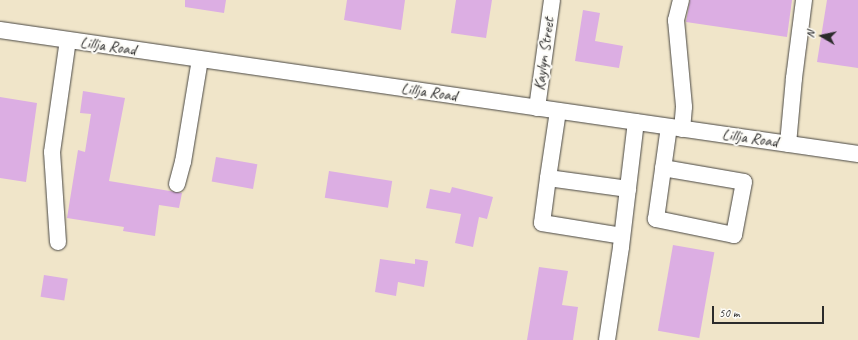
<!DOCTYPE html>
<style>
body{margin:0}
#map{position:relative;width:858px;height:340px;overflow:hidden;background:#f0e5c9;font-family:Caveat,sans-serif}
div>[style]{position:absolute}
.building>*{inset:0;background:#dcaee3;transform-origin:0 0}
.roads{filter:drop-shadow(0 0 1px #494743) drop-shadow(0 0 1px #494743)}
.minor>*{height:16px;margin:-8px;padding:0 8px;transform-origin:8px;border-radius:8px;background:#fff}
span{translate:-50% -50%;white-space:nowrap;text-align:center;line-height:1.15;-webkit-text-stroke:4px #fdfcf7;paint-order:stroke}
.street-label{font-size:16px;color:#2b2b2b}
.north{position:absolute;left:802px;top:16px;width:40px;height:40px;-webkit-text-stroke:3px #fdfcf7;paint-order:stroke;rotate:279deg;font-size:11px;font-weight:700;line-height:16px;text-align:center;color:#2b2b2b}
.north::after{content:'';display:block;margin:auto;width:14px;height:18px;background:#2b2b2b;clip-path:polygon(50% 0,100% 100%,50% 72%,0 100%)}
.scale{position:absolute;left:712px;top:306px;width:112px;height:18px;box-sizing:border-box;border:2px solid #2b2b2b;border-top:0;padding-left:5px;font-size:12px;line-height:14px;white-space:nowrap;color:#2b2b2b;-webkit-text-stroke:3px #fdfcf7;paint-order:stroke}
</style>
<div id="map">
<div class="building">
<div style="clip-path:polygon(185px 0,226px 0,224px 13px,185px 7px)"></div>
<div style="clip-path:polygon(347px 0,405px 0,401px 30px,344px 20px)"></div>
<div style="clip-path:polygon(456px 0,492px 0,486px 38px,451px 33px)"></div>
<div style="clip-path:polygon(690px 0,792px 0,787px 37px,686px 22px)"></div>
<div style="clip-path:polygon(827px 0,858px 0,858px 68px,817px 62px)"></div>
<div style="clip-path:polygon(583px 10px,600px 13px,595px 41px,623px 46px,619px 68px,575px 61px)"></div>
<div style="clip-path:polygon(83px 91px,125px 98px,109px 181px,182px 193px,179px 208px,159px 205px,155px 236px,123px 231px,124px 227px,67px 218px,78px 150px,85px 152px,91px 114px,80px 113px)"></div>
<div style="clip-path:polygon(0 97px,37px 103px,26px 182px,0 178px)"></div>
<div style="left:216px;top:157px;width:42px;height:25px;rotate:10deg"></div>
<div style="left:329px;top:171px;width:64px;height:27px;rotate:9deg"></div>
<div style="clip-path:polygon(452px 187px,493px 197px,487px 219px,479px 217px,473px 247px,455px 243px,461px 214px,426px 208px,430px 189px,450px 193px)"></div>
<div style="left:673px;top:245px;width:42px;height:87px;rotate:10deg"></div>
<div style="clip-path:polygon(380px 259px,415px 264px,415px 259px,428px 261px,424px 287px,398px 282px,396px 296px,375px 292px)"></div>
<div style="clip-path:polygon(539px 267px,568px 271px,562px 305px,578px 307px,573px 340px,527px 340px)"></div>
<div style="left:44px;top:275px;width:24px;height:22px;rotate:9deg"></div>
</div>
<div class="roads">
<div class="minor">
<div style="left:681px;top:0;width:21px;rotate:104deg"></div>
<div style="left:676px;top:20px;width:87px;rotate:84.7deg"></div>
<div style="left:684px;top:107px;width:22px;rotate:95deg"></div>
<div style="left:0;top:30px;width:867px;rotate:8.22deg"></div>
<div style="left:537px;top:108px;width:109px;rotate:-82.1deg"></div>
<div style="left:558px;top:111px;width:68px;rotate:98.5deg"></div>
<div style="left:548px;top:178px;width:81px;rotate:7.8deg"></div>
<div style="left:788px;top:144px;width:66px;rotate:-84.8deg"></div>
<div style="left:794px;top:78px;width:79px;rotate:-82.7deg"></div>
<div style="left:663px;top:168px;width:82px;rotate:9.8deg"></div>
<div style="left:744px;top:182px;width:54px;rotate:100.7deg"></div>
<div style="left:734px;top:235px;width:80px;rotate:-168.4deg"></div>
<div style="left:656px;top:219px;width:93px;rotate:-82deg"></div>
<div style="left:548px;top:178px;width:45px;rotate:97.6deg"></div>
<div style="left:542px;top:223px;width:81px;rotate:9.2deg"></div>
<div style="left:177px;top:184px;width:23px;rotate:-75deg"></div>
<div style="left:183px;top:162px;width:104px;rotate:-80.6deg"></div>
<div style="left:58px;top:242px;width:90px;rotate:-93.8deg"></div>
<div style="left:52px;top:152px;width:113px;rotate:-81.9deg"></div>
<div style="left:607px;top:340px;width:94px;rotate:-81.4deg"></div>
<div style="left:621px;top:247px;width:126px;rotate:-83.2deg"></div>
</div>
</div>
<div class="street-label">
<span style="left:108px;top:46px;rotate:8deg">Lillja Road</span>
<span style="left:544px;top:54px;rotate:-82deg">Kaylyn Street</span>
<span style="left:429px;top:92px;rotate:8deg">Lillja Road</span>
<span style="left:750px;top:138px;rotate:8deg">Lillja Road</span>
</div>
<div class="north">N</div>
<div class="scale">50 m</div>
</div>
